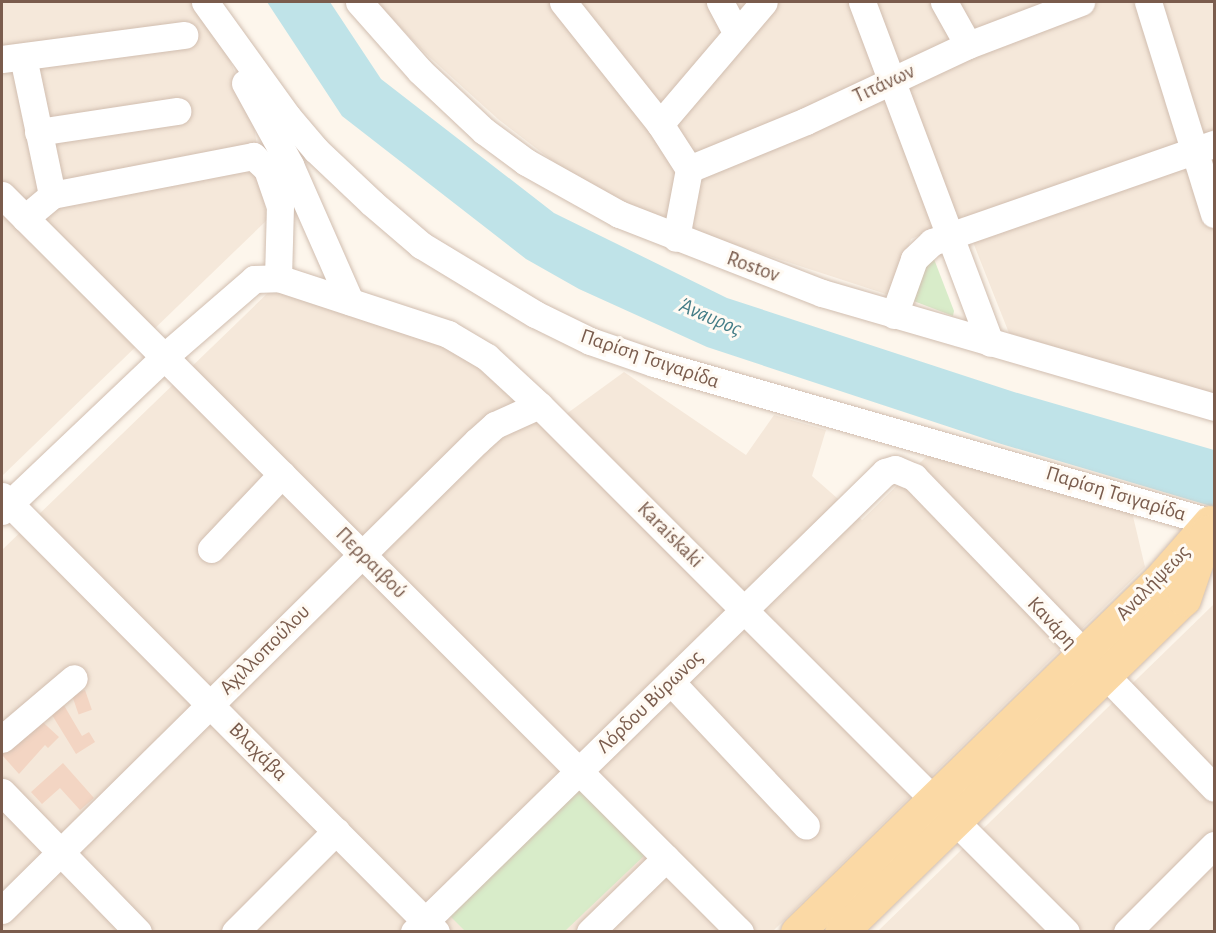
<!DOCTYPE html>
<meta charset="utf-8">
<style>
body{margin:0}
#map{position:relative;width:1216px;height:933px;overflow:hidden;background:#fdf6ec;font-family:"Alegreya Sans",sans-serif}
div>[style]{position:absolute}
.residential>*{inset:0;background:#f5e8da}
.green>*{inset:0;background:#d8ecc9}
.water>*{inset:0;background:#bfe3e8}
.building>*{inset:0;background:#f3d5c3;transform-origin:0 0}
.roads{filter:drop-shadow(0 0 2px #d1beb0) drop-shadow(0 0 2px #d1beb0)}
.minor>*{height:27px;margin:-13.5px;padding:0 13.5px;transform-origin:13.5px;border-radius:13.5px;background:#fff}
.major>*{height:33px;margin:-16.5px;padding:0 16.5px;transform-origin:16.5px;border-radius:16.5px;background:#fbd9a5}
span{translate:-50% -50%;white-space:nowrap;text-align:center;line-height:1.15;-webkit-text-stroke:6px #fffaf3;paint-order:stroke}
.street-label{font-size:21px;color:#7a5c4d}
.water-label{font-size:22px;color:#437c86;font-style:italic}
.frame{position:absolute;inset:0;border:3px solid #7a5c4d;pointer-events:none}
</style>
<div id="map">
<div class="residential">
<div style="clip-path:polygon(2px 2px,191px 2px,229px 58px,253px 118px,267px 220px,2px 476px)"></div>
<div style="clip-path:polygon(376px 2px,1214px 2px,1214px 395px,1009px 333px,963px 217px,911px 239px,892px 296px,686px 229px,622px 203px,575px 178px,498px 119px,425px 53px)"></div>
<div style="clip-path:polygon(273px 288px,460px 352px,547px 428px,624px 372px,746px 455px,774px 415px,826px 430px,812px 476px,862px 520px,932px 451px,1132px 512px,1145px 567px,773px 931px,2px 932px,2px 550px)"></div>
<div style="clip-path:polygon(1214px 604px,1214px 931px,878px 931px)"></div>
</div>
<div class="green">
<div style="clip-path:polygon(934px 259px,954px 311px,953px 316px,911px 300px,923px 263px)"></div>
<div style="clip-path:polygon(582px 785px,648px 852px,565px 931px,465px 931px,448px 914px)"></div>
</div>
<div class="water">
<div style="clip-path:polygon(267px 2px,330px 2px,381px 79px,554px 213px,727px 298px,1014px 392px,1214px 450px,1214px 507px,998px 443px,707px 347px,579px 289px,526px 259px,342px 116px)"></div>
</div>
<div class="building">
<div style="left:85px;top:690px;width:21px;height:14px;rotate:71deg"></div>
<div style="clip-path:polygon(62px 702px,82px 736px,89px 732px,95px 742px,76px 754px,49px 710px)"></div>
<div style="clip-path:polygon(36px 716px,59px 737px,48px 748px,45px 745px,19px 774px,2px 755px)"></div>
<div style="clip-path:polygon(63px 763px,94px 798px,80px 810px,60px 788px,42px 804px,31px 792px)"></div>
</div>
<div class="roads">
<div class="minor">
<div style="left:205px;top:2px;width:142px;rotate:54.2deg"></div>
<div style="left:288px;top:117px;width:43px;rotate:49.7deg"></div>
<div style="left:316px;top:150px;width:77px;rotate:43.4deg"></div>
<div style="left:372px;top:203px;width:65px;rotate:40.6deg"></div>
<div style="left:421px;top:245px;width:133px;rotate:31.2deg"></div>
<div style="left:535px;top:314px;width:61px;rotate:26.1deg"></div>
<div style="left:590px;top:341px;width:68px;rotate:19deg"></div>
<div style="left:654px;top:363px;width:582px;rotate:15.95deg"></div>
<div style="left:359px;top:2px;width:92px;rotate:48.5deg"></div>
<div style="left:420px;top:71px;width:88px;rotate:43.2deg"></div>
<div style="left:484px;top:131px;width:52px;rotate:36.4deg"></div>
<div style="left:526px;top:162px;width:107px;rotate:29.2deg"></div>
<div style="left:619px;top:214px;width:218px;rotate:21.3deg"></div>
<div style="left:822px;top:293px;width:408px;rotate:16.2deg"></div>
<div style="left:563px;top:2px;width:156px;rotate:51.5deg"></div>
<div style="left:660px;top:124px;width:54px;rotate:57.2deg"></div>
<div style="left:689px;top:169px;width:70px;rotate:100.7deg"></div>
<div style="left:720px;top:2px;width:34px;rotate:62deg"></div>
<div style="left:862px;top:2px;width:364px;rotate:69.4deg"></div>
<div style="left:944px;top:2px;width:49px;rotate:60.8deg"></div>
<div style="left:1148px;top:2px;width:222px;rotate:72.7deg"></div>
<div style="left:23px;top:57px;width:141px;rotate:78.1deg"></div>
<div style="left:2px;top:59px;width:184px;rotate:-7.5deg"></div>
<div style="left:245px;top:83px;width:94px;rotate:61.2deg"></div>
<div style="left:290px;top:165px;width:149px;rotate:66.2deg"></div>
<div style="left:660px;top:124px;width:160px;rotate:-49.6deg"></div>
<div style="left:38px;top:132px;width:141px;rotate:-8.6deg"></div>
<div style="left:689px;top:169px;width:126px;rotate:-22.3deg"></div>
<div style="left:806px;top:121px;width:179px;rotate:-25.1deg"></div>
<div style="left:968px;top:45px;width:121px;rotate:-20.8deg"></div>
<div style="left:2px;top:195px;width:1043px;rotate:44.96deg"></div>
<div style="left:25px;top:218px;width:35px;rotate:-40deg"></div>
<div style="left:52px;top:195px;width:205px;rotate:-11deg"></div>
<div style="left:253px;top:156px;width:19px;rotate:43deg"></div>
<div style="left:267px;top:169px;width:39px;rotate:71deg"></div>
<div style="left:280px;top:206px;width:72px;rotate:91.6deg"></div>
<div style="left:894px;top:315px;width:59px;rotate:-70.3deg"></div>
<div style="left:914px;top:259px;width:25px;rotate:-43deg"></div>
<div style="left:932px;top:242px;width:299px;rotate:-19.2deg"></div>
<div style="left:2px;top:496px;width:615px;rotate:45.13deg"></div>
<div style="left:2px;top:511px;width:224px;rotate:-43.5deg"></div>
<div style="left:164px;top:357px;width:119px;rotate:-40.9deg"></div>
<div style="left:254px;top:279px;width:24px;rotate:-2deg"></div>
<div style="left:278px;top:278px;width:179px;rotate:18.2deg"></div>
<div style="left:448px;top:334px;width:45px;rotate:30.5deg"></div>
<div style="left:487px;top:357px;width:71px;rotate:42.7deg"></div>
<div style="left:539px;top:405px;width:745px;rotate:45deg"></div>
<div style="left:211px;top:549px;width:103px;rotate:-46.6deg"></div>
<div style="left:671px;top:682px;width:197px;rotate:46.8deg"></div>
<div style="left:2px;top:739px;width:94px;rotate:-40.3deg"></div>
<div style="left:2px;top:792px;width:195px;rotate:45.8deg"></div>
<div style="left:2px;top:910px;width:668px;rotate:-44.64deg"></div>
<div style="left:477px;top:441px;width:24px;rotate:-42deg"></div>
<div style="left:495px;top:425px;width:48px;rotate:-24.4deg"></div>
<div style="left:235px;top:932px;width:143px;rotate:-45deg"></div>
<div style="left:414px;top:932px;width:658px;rotate:-44.32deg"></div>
<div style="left:885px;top:472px;width:10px;rotate:-17deg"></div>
<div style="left:895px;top:469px;width:21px;rotate:23deg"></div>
<div style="left:914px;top:477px;width:432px;rotate:46deg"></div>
<div style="left:590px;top:932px;width:106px;rotate:-44.2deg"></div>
<div style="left:1127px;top:932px;width:123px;rotate:-45deg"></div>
</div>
<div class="major">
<div style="left:797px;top:932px;width:505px;rotate:-44.2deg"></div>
<div style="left:1159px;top:580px;width:77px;rotate:-48.7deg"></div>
<div style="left:841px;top:932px;width:478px;rotate:-44.2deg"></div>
<div style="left:1184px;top:599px;width:71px;rotate:-71.1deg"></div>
</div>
</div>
<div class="street-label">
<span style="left:884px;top:84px;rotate:-25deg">Τιτάνων</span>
<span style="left:753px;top:267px;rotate:20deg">Rostov</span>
<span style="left:650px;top:359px;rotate:19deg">Παρίση Τσιγαρίδα</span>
<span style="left:1116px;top:494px;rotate:17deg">Παρίση Τσιγαρίδα</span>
<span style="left:670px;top:535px;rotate:45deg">Karaiskaki</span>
<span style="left:371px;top:563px;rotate:45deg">Περραιβού</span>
<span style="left:1153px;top:583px;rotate:-46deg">Αναλήψεως</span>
<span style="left:1052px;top:623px;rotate:47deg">Κανάρη</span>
<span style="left:265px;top:650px;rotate:-45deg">Αχιλλοπούλου</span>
<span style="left:650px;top:702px;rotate:-44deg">Λόρδου Βύρωνος</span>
<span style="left:258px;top:752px;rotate:45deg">Βλαχάβα</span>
</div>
<div class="water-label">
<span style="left:710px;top:317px;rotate:23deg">Άναυρος</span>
</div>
<div class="frame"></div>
</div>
